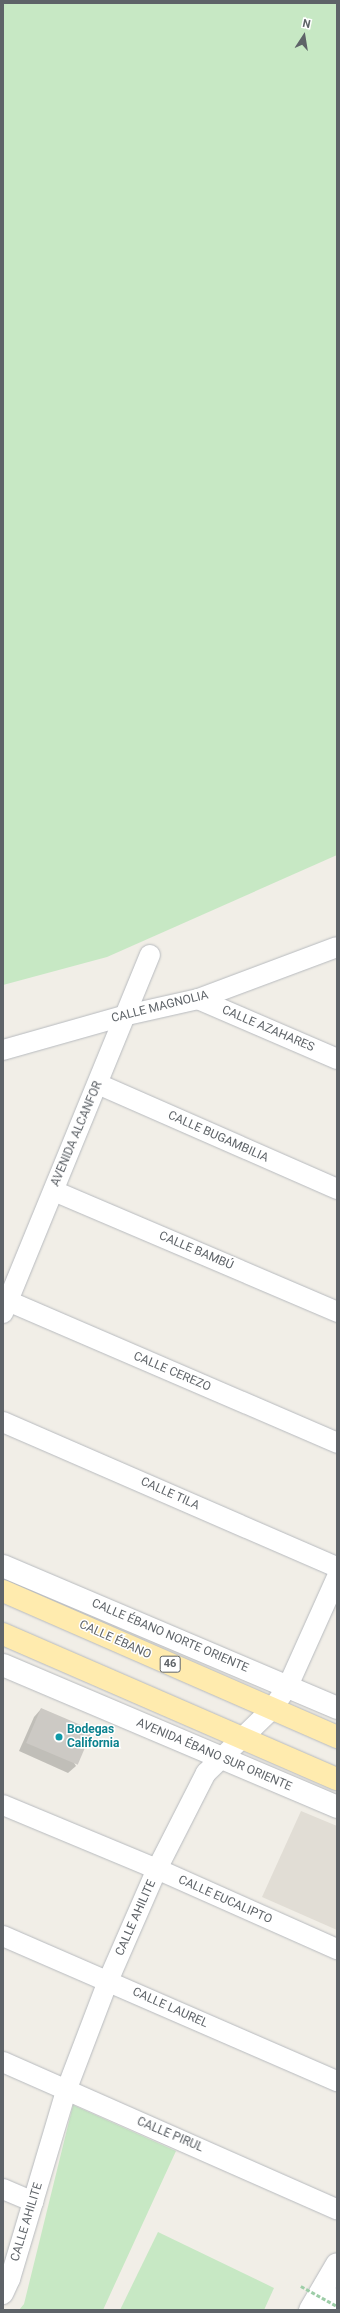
<!DOCTYPE html>
<meta charset="utf-8">
<style>
body{margin:0}
#map{position:relative;width:340px;height:2313px;overflow:hidden;background:#f1eee7;font-family:Roboto,sans-serif}
div>[style]{position:absolute}
.education>*{inset:0;background:#e1ddd5}
.green>*{inset:0;background:#c7e8c4}
.shadow>*{inset:0;background:#0003}
.building>*{inset:0;background:#ccc9c4;transform-origin:0 0}
.roads{filter:drop-shadow(0 0 1px #b7babe) drop-shadow(0 0 1px #b7babe)}
.street>*{height:20px;margin:-10px;padding:0 10px;transform-origin:10px;border-radius:10px;background:#fff}
.secondary>*{height:22px;margin:-11px;padding:0 11px;transform-origin:11px;border-radius:11px;background:#fff}
.primary>*{height:22px;margin:-11px;padding:0 11px;transform-origin:11px;border-radius:11px;background:#ffebae}
.path-bridge>*{height:2.5px;margin-top:-1.25px;transform-origin:0;background:repeating-linear-gradient(90deg,#9dcda7 0 4px,transparent 0 6px)}
.dots>*{width:11px;height:11px;translate:-50% -50%;box-sizing:border-box;border:2px solid #fff;border-radius:50%}
span{translate:-50% -50%;white-space:nowrap;text-align:center;line-height:1.15;-webkit-text-stroke:3px #fff;paint-order:stroke}
.shield-label span{padding:1px 3px;background:#fff;border:1px solid;border-radius:3px;-webkit-text-stroke-width:0}
.shield-label{font-size:11px;color:#5e6368;font-weight:700}
.street-label{font-size:12px;color:#5e6368}
.culture-label{font-size:12px;color:#0d838f;font-weight:700}
.left{translate:0 -50%;text-align:left}
.frame{position:absolute;inset:0;border:4px solid #5e6368;pointer-events:none}
.north{position:absolute;left:284px;top:16px;width:40px;height:40px;-webkit-text-stroke:3px #fff;paint-order:stroke;rotate:12deg;font-size:11px;font-weight:700;line-height:16px;text-align:center;color:#5e6368}
.north::after{content:'';display:block;margin:auto;width:14px;height:18px;background:#5e6368;clip-path:polygon(50% 0,100% 100%,50% 72%,0 100%)}
</style>
<div id="map">
<div class="education">
<div style="clip-path:polygon(301px 1811px,337px 1826px,337px 1930px,262px 1897px)"></div>
</div>
<div class="green">
<div style="clip-path:polygon(3px 3px,337px 3px,337px 855px,107px 957px,3px 985px)"></div>
<div style="clip-path:polygon(73px 2105px,176px 2151px,103px 2310px,19px 2310px,24px 2304px)"></div>
<div style="clip-path:polygon(158px 2232px,274px 2288px,264px 2310px,120px 2310px)"></div>
</div>
<div class="shadow">
<div style="clip-path:polygon(41px 1709px,76px 1766px,68px 1773px,19px 1751px,34px 1717px)"></div>
</div>
<div class="building">
<div style="left:41px;top:1708px;width:56px;height:38px;rotate:23deg"></div>
</div>
<div class="roads">
<div class="street">
<div style="left:198px;top:999px;width:151px;rotate:23.3deg"></div>
<div style="left:3px;top:1050px;width:129px;rotate:-15.8deg"></div>
<div style="left:127px;top:1015px;width:73px;rotate:-12.7deg"></div>
<div style="left:198px;top:999px;width:148px;rotate:-20.5deg"></div>
<div style="left:98px;top:1084px;width:261px;rotate:23.7deg"></div>
<div style="left:54px;top:1191px;width:308px;rotate:23.1deg"></div>
<div style="left:8px;top:1301px;width:358px;rotate:23.3deg"></div>
<div style="left:3px;top:1313px;width:387px;rotate:-67.7deg"></div>
<div style="left:3px;top:1422px;width:364px;rotate:23.5deg"></div>
<div style="left:3px;top:1805px;width:167px;rotate:22.6deg"></div>
<div style="left:157px;top:1869px;width:197px;rotate:24deg"></div>
<div style="left:3px;top:1936px;width:364px;rotate:23.5deg"></div>
<div style="left:3px;top:2062px;width:365px;rotate:23.8deg"></div>
<div style="left:3px;top:2189px;width:33px;rotate:23deg"></div>
<div style="left:3px;top:2294px;width:17px;rotate:-65deg"></div>
<div style="left:10px;top:2279px;width:196px;rotate:-73.4deg"></div>
<div style="left:66px;top:2091px;width:118px;rotate:-69.1deg"></div>
<div style="left:108px;top:1981px;width:122px;rotate:-66.4deg"></div>
<div style="left:157px;top:1869px;width:108px;rotate:-63deg"></div>
<div style="left:206px;top:1773px;width:92px;rotate:-44.1deg"></div>
<div style="left:272px;top:1709px;width:28px;rotate:-55deg"></div>
<div style="left:288px;top:1686px;width:120px;rotate:-65.8deg"></div>
</div>
<div class="secondary">
<div style="left:3px;top:1566px;width:363px;rotate:23deg"></div>
<div style="left:3px;top:1665px;width:363px;rotate:23deg"></div>
<div style="left:310px;top:2310px;width:53px;rotate:-59.6deg"></div>
<div style="left:332px;top:2310px;width:12px;rotate:-66deg"></div>
</div>
<div class="primary">
<div style="left:3px;top:1591px;width:365px;rotate:23.6deg"></div>
<div style="left:3px;top:1634px;width:364px;rotate:23.5deg"></div>
</div>
</div>
<div class="path-bridge">
<div style="left:301px;top:2286px;width:41px;rotate:29.1deg"></div>
</div>
<div class="dots">
<div style="left:59px;top:1737px;background:#0f9aa8"></div>
</div>
<div class="shield-label">
<span style="left:170px;top:1664px">46</span>
</div>
<div class="street-label">
<span style="left:160px;top:1007px;rotate:-14deg">CALLE MAGNOLIA</span>
<span style="left:268px;top:1029px;rotate:23deg">CALLE AZAHARES</span>
<span style="left:77px;top:1134px;rotate:-67deg">AVENIDA ALCANFOR</span>
<span style="left:218px;top:1137px;rotate:24deg">CALLE BUGAMBILIA</span>
<span style="left:196px;top:1251px;rotate:23deg">CALLE BAMBÚ</span>
<span style="left:172px;top:1372px;rotate:23deg">CALLE CEREZO</span>
<span style="left:170px;top:1494px;rotate:24deg">CALLE TILA</span>
<span style="left:170px;top:1636px;rotate:23deg">CALLE ÉBANO NORTE ORIENTE</span>
<span style="left:115px;top:1640px;rotate:24deg">CALLE ÉBANO</span>
<span style="left:214px;top:1755px;rotate:23deg">AVENIDA ÉBANO SUR ORIENTE</span>
<span style="left:225px;top:1900px;rotate:24deg">CALLE EUCALIPTO</span>
<span style="left:136px;top:1918px;rotate:-66deg">CALLE AHILITE</span>
<span style="left:170px;top:2008px;rotate:24deg">CALLE LAUREL</span>
<span style="left:170px;top:2135px;rotate:23deg">CALLE PIRUL</span>
<span style="left:27px;top:2222px;rotate:-73deg">CALLE AHILITE</span>
</div>
<div class="culture-label">
<span class="left" style="left:67px;top:1737px">Bodegas<br>California</span>
</div>
<div class="frame"></div>
<div class="north">N</div>
</div>
